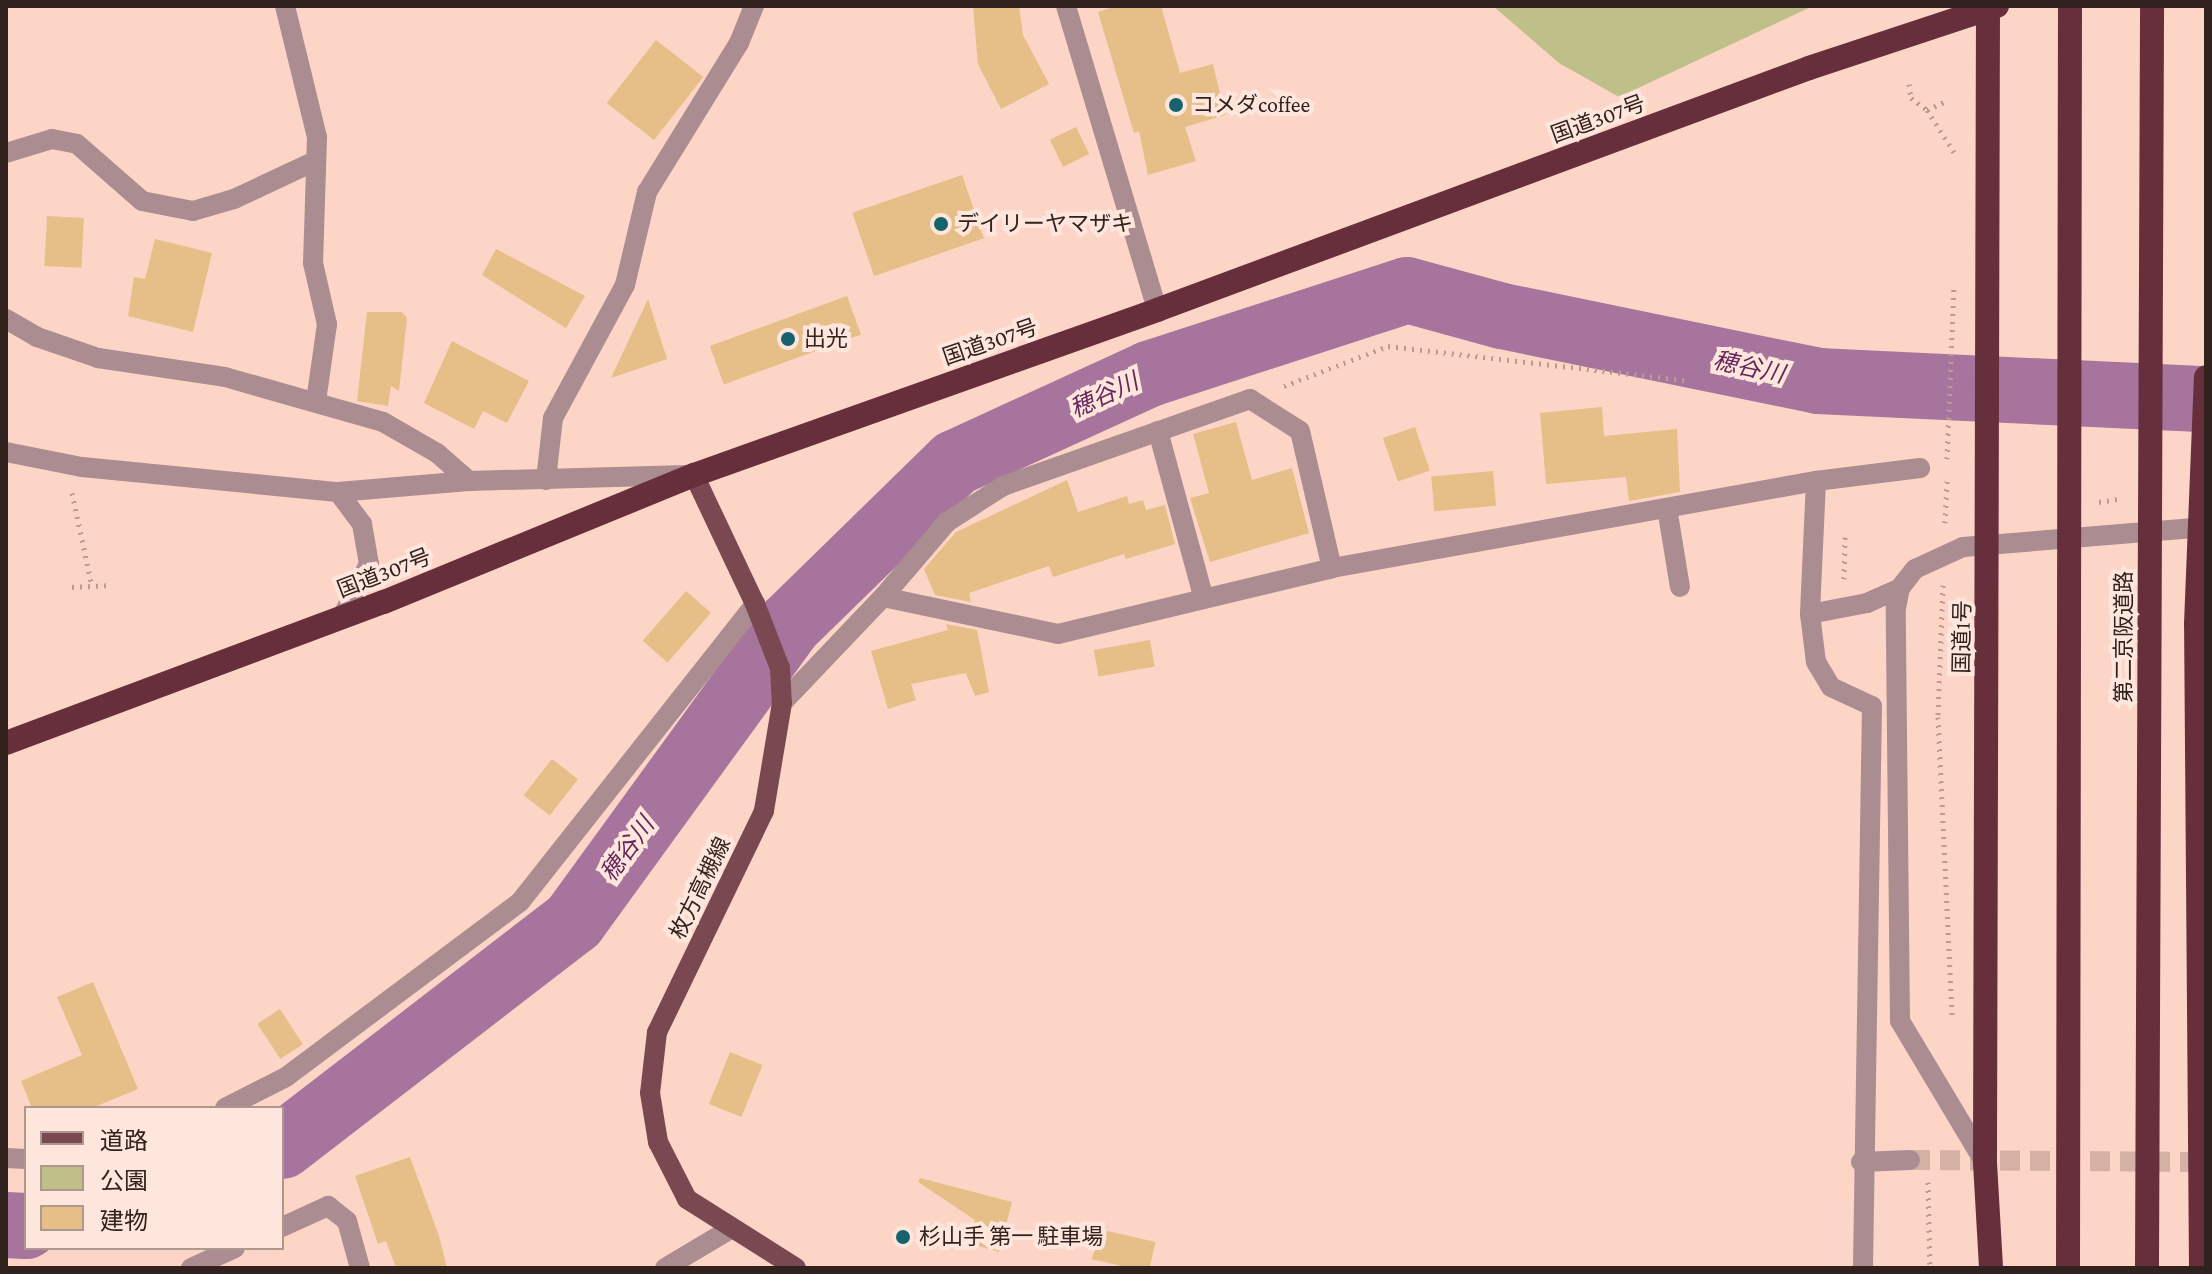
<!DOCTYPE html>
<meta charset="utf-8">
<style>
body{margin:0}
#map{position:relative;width:2212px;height:1274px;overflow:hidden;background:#fdd5c6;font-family:"Crimson Pro","Noto Sans JP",serif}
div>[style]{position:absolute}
.green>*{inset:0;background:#bfbf8a}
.river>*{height:66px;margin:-33px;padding:0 33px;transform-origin:33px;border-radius:33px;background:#a6749c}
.building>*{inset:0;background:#e5be88;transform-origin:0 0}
.minor-tunnel>*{height:20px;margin-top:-10px;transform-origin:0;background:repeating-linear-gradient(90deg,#d4b1a4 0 20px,transparent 0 30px)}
.path>*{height:5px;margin-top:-2.5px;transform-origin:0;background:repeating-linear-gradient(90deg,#bc9c90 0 2px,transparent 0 8px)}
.minor>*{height:20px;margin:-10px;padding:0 10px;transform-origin:10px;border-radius:10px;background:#aa8c91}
.major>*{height:20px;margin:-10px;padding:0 10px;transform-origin:10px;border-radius:10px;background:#7a4851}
.highway>*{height:24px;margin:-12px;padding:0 12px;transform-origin:12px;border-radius:12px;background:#672f3c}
.dots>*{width:22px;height:22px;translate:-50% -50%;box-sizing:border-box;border:4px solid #ffe6dd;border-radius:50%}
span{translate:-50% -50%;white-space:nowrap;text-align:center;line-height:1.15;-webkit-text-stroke:8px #ffe6dd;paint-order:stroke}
.poi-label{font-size:22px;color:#31221d}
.left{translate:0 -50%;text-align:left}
.street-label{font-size:22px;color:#31221d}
.water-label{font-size:24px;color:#66285c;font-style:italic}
.frame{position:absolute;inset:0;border:8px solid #31221d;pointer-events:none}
.legend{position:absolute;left:24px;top:1106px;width:260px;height:144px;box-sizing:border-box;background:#ffe6dd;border:2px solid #ad9890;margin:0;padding:10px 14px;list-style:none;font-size:24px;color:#31221d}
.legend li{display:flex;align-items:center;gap:16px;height:40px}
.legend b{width:40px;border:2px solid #ad9890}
</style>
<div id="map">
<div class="green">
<div style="clip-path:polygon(1493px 6px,1813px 6px,1619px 97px,1559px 63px)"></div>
</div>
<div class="river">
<div style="left:282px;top:1146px;width:369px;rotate:-37.6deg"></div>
<div style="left:574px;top:921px;width:367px;rotate:-54deg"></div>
<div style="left:790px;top:624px;width:231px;rotate:-44.3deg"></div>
<div style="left:955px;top:463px;width:213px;rotate:-24.6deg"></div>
<div style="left:1149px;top:374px;width:271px;rotate:-18deg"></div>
<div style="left:1407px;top:290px;width:98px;rotate:15.3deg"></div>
<div style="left:1502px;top:316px;width:323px;rotate:11.6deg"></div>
<div style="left:1818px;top:381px;width:388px;rotate:2.7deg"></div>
<div style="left:6px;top:1225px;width:20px;rotate:3deg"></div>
</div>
<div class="building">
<div style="clip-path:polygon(973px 6px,1019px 6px,1023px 35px,1049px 84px,1001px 109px,978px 64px)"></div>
<div style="clip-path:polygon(1117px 6px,1161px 6px,1180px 73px,1213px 64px,1225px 115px,1185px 127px,1196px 161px,1148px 175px,1139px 131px,1134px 133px,1098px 12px)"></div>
<div style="left:656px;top:40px;width:60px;height:80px;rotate:38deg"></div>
<div style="left:1076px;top:127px;width:30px;height:29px;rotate:64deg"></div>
<div style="left:962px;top:175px;width:67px;height:116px;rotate:71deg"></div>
<div style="left:47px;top:216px;width:37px;height:50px;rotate:3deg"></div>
<div style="clip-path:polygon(155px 239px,212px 253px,193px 332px,128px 316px,134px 277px,145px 279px)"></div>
<div style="clip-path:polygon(496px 249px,585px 296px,566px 328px,482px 275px)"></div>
<div style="left:847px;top:296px;width:41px;height:146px;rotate:70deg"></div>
<div style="clip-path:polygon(648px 299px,667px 359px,611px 378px)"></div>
<div style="clip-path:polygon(367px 312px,402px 312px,407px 318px,399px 391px,391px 386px,388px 406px,357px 401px)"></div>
<div style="clip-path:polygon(452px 341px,529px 381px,507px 423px,483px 411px,474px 429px,424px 403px)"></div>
<div style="clip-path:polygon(1602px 407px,1604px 436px,1677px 429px,1680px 492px,1629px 501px,1626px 477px,1546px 484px,1540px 413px)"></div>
<div style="clip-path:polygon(1236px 422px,1252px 480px,1292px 468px,1309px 533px,1210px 562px,1190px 498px,1209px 493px,1193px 434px)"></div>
<div style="left:1415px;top:427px;width:46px;height:34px;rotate:71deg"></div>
<div style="left:1493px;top:471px;width:35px;height:62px;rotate:85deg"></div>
<div style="clip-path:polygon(1067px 480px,1078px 512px,1127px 496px,1129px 504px,1143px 500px,1146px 510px,1165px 505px,1175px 544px,1126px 559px,1124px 554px,1053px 577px,1049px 566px,969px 593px,971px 602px,935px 595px,924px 569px,956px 532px)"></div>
<div style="left:686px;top:591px;width:33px;height:66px;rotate:41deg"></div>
<div style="clip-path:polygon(946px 624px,977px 630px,989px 692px,975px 696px,966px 673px,911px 684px,916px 700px,888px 709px,871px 651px,948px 630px)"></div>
<div style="left:1150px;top:640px;width:27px;height:57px;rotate:80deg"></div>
<div style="left:552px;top:759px;width:33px;height:46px;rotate:38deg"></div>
<div style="clip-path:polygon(93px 982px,138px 1089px,92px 1108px,32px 1108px,21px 1081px,82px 1055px,57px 997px)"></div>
<div style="left:280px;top:1009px;width:42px;height:27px;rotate:57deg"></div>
<div style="left:730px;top:1052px;width:35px;height:56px;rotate:22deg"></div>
<div style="clip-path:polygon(410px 1157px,439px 1236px,447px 1268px,396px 1268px,386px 1241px,378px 1244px,355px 1176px)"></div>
<div style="clip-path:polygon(920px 1178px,1012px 1202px,999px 1252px,968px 1243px,975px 1220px,918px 1182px)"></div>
<div style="left:1099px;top:1229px;width:58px;height:31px;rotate:13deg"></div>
</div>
<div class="minor-tunnel">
<div style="left:1910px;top:1160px;width:296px;rotate:0.4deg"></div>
</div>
<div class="path">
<div style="left:1909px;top:84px;width:14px;rotate:82deg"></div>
<div style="left:1911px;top:98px;width:20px;rotate:37deg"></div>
<div style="left:1927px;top:110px;width:21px;rotate:-25deg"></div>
<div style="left:1927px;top:110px;width:50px;rotate:57.3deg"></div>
<div style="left:1284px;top:386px;width:111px;rotate:-21deg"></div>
<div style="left:1388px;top:346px;width:303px;rotate:6.6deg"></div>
<div style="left:1947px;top:459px;width:174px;rotate:-87.7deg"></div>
<div style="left:72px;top:493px;width:95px;rotate:77.9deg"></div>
<div style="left:2099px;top:502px;width:22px;rotate:-10deg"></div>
<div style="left:1945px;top:523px;width:42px;rotate:-87.3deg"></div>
<div style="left:1844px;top:579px;width:42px;rotate:-88.6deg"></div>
<div style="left:1943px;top:585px;width:132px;rotate:92.2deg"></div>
<div style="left:1938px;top:717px;width:302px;rotate:87.3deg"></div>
<div style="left:72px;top:587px;width:40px;rotate:-2.9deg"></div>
<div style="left:1928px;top:1182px;width:86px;rotate:88.7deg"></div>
</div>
<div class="minor">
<div style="left:285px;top:6px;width:135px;rotate:76.3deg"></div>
<div style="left:317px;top:137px;width:126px;rotate:91.8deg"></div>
<div style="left:313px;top:263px;width:63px;rotate:77.1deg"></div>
<div style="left:327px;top:324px;width:78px;rotate:98.1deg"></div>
<div style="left:1066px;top:6px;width:317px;rotate:73.3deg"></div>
<div style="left:6px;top:153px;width:48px;rotate:-16.9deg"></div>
<div style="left:52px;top:139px;width:25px;rotate:11deg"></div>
<div style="left:77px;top:144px;width:86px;rotate:41.2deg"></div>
<div style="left:142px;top:201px;width:52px;rotate:11.1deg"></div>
<div style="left:193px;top:211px;width:43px;rotate:-16.3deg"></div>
<div style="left:234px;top:199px;width:89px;rotate:-25.1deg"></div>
<div style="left:6px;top:319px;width:36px;rotate:30deg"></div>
<div style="left:37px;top:337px;width:65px;rotate:19deg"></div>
<div style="left:98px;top:358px;width:128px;rotate:8.5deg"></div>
<div style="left:225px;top:377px;width:164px;rotate:15.9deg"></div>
<div style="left:383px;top:422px;width:62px;rotate:29.9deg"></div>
<div style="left:437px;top:453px;width:43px;rotate:41.2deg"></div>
<div style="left:1158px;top:431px;width:174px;rotate:74.7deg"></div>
<div style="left:6px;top:452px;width:77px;rotate:11.2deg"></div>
<div style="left:82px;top:467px;width:257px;rotate:5.6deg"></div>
<div style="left:338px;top:492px;width:131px;rotate:-4.8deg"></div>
<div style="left:469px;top:481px;width:218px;rotate:-1.6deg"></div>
<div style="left:546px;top:480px;width:62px;rotate:-83.6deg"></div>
<div style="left:553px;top:418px;width:151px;rotate:-61.6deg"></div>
<div style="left:625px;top:285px;width:96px;rotate:-76.7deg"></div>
<div style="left:647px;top:192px;width:175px;rotate:-58.3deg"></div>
<div style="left:739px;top:43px;width:40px;rotate:-68deg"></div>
<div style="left:1816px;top:481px;width:133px;rotate:92.6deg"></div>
<div style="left:1810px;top:614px;width:48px;rotate:82.9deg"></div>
<div style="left:1816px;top:662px;width:29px;rotate:59deg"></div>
<div style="left:1831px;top:687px;width:45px;rotate:24.9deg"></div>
<div style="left:1872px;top:706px;width:562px;rotate:90.92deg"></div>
<div style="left:338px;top:492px;width:40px;rotate:53deg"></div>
<div style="left:362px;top:524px;width:41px;rotate:80.1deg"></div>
<div style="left:369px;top:564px;width:59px;rotate:117deg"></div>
<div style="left:1667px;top:508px;width:80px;rotate:80.7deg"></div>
<div style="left:883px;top:597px;width:99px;rotate:-49.5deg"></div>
<div style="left:947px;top:522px;width:67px;rotate:-32.7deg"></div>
<div style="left:1003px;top:486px;width:262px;rotate:-19.4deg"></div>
<div style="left:1250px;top:399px;width:59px;rotate:32.6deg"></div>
<div style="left:1300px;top:431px;width:141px;rotate:76.9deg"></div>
<div style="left:1810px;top:614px;width:58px;rotate:-10.9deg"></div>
<div style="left:1867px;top:603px;width:36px;rotate:-24deg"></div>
<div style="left:782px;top:703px;width:146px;rotate:-46.4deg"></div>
<div style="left:883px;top:597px;width:179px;rotate:11.9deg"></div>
<div style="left:1058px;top:634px;width:282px;rotate:-13.5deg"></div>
<div style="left:1332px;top:568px;width:492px;rotate:-10.2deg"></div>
<div style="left:1816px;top:481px;width:105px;rotate:-7.1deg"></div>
<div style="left:225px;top:1108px;width:68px;rotate:-26.9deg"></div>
<div style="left:286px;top:1077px;width:292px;rotate:-36.8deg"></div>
<div style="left:520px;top:902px;width:380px;rotate:-51.7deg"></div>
<div style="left:6px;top:1158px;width:20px;rotate:3deg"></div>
<div style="left:1861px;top:1162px;width:49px;rotate:-2.3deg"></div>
<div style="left:1985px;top:1163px;width:165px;rotate:-120.9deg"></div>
<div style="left:1900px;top:1021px;width:413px;rotate:-90.6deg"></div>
<div style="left:1896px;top:608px;width:20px;rotate:-79deg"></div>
<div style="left:1900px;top:588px;width:24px;rotate:-52deg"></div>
<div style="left:1915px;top:569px;width:53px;rotate:-24.6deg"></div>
<div style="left:1963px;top:547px;width:244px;rotate:-4.7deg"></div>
<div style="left:282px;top:1227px;width:51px;rotate:-24.5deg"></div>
<div style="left:328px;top:1206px;width:24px;rotate:38deg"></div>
<div style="left:347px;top:1221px;width:49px;rotate:74.5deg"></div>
<div style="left:191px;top:1268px;width:48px;rotate:-24.4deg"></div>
<div style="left:665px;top:1268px;width:74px;rotate:-30.7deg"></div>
</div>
<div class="major">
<div style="left:694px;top:475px;width:143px;rotate:64.7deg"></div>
<div style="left:755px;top:604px;width:69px;rotate:68.7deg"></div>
<div style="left:780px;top:668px;width:35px;rotate:87deg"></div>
<div style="left:782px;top:703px;width:109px;rotate:99.5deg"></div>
<div style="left:764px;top:811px;width:246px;rotate:115.8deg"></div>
<div style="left:657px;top:1032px;width:61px;rotate:96.5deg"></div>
<div style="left:650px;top:1093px;width:50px;rotate:80.7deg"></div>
<div style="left:658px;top:1142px;width:64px;rotate:63deg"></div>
<div style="left:687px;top:1199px;width:129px;rotate:32.3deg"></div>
</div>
<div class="highway">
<div style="left:1988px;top:6px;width:1157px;rotate:90.15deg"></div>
<div style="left:1985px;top:1163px;width:105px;rotate:86.7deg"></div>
<div style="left:6px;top:743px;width:403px;rotate:-20.5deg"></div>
<div style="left:384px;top:602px;width:335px;rotate:-22.3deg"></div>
<div style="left:694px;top:475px;width:492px;rotate:-19.6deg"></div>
<div style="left:1157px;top:310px;width:695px;rotate:-20.36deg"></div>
<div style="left:1809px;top:68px;width:198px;rotate:-18.3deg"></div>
<div style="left:2068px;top:1268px;width:1262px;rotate:-89.91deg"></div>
<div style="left:2147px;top:1268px;width:1262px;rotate:-89.77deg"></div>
<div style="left:2201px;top:1268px;width:644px;rotate:-90.44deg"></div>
<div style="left:2196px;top:624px;width:247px;rotate:-87.7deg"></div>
</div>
<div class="dots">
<div style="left:1176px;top:105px;background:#17636d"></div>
<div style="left:941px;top:224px;background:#17636d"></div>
<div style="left:788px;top:339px;background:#17636d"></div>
<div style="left:903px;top:1237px;background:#17636d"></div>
</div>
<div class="poi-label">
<span class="left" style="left:1192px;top:105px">コメダcoffee</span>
<span class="left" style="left:957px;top:224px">デイリーヤマザキ</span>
<span class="left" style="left:804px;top:339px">出光</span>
<span class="left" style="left:919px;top:1237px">杉山手 第一 駐車場</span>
</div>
<div class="street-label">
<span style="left:1598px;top:119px;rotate:-20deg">国道307号</span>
<span style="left:990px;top:342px;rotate:-19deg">国道307号</span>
<span style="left:384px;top:573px;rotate:-21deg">国道307号</span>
<span style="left:1962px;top:637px;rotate:-89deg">国道1号</span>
<span style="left:2124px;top:637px;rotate:-90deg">第二京阪道路</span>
<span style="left:700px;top:888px;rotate:-64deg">枚方高槻線</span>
</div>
<div class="water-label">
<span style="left:1749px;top:367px;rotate:12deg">穂谷川</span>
<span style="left:1104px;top:395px;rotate:-25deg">穂谷川</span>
<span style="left:627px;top:849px;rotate:-54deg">穂谷川</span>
</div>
<div class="frame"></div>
<ul class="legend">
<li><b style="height:10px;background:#7a4851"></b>道路</li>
<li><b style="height:22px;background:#bfbf8a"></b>公園</li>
<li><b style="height:22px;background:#e5be88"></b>建物</li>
</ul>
</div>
